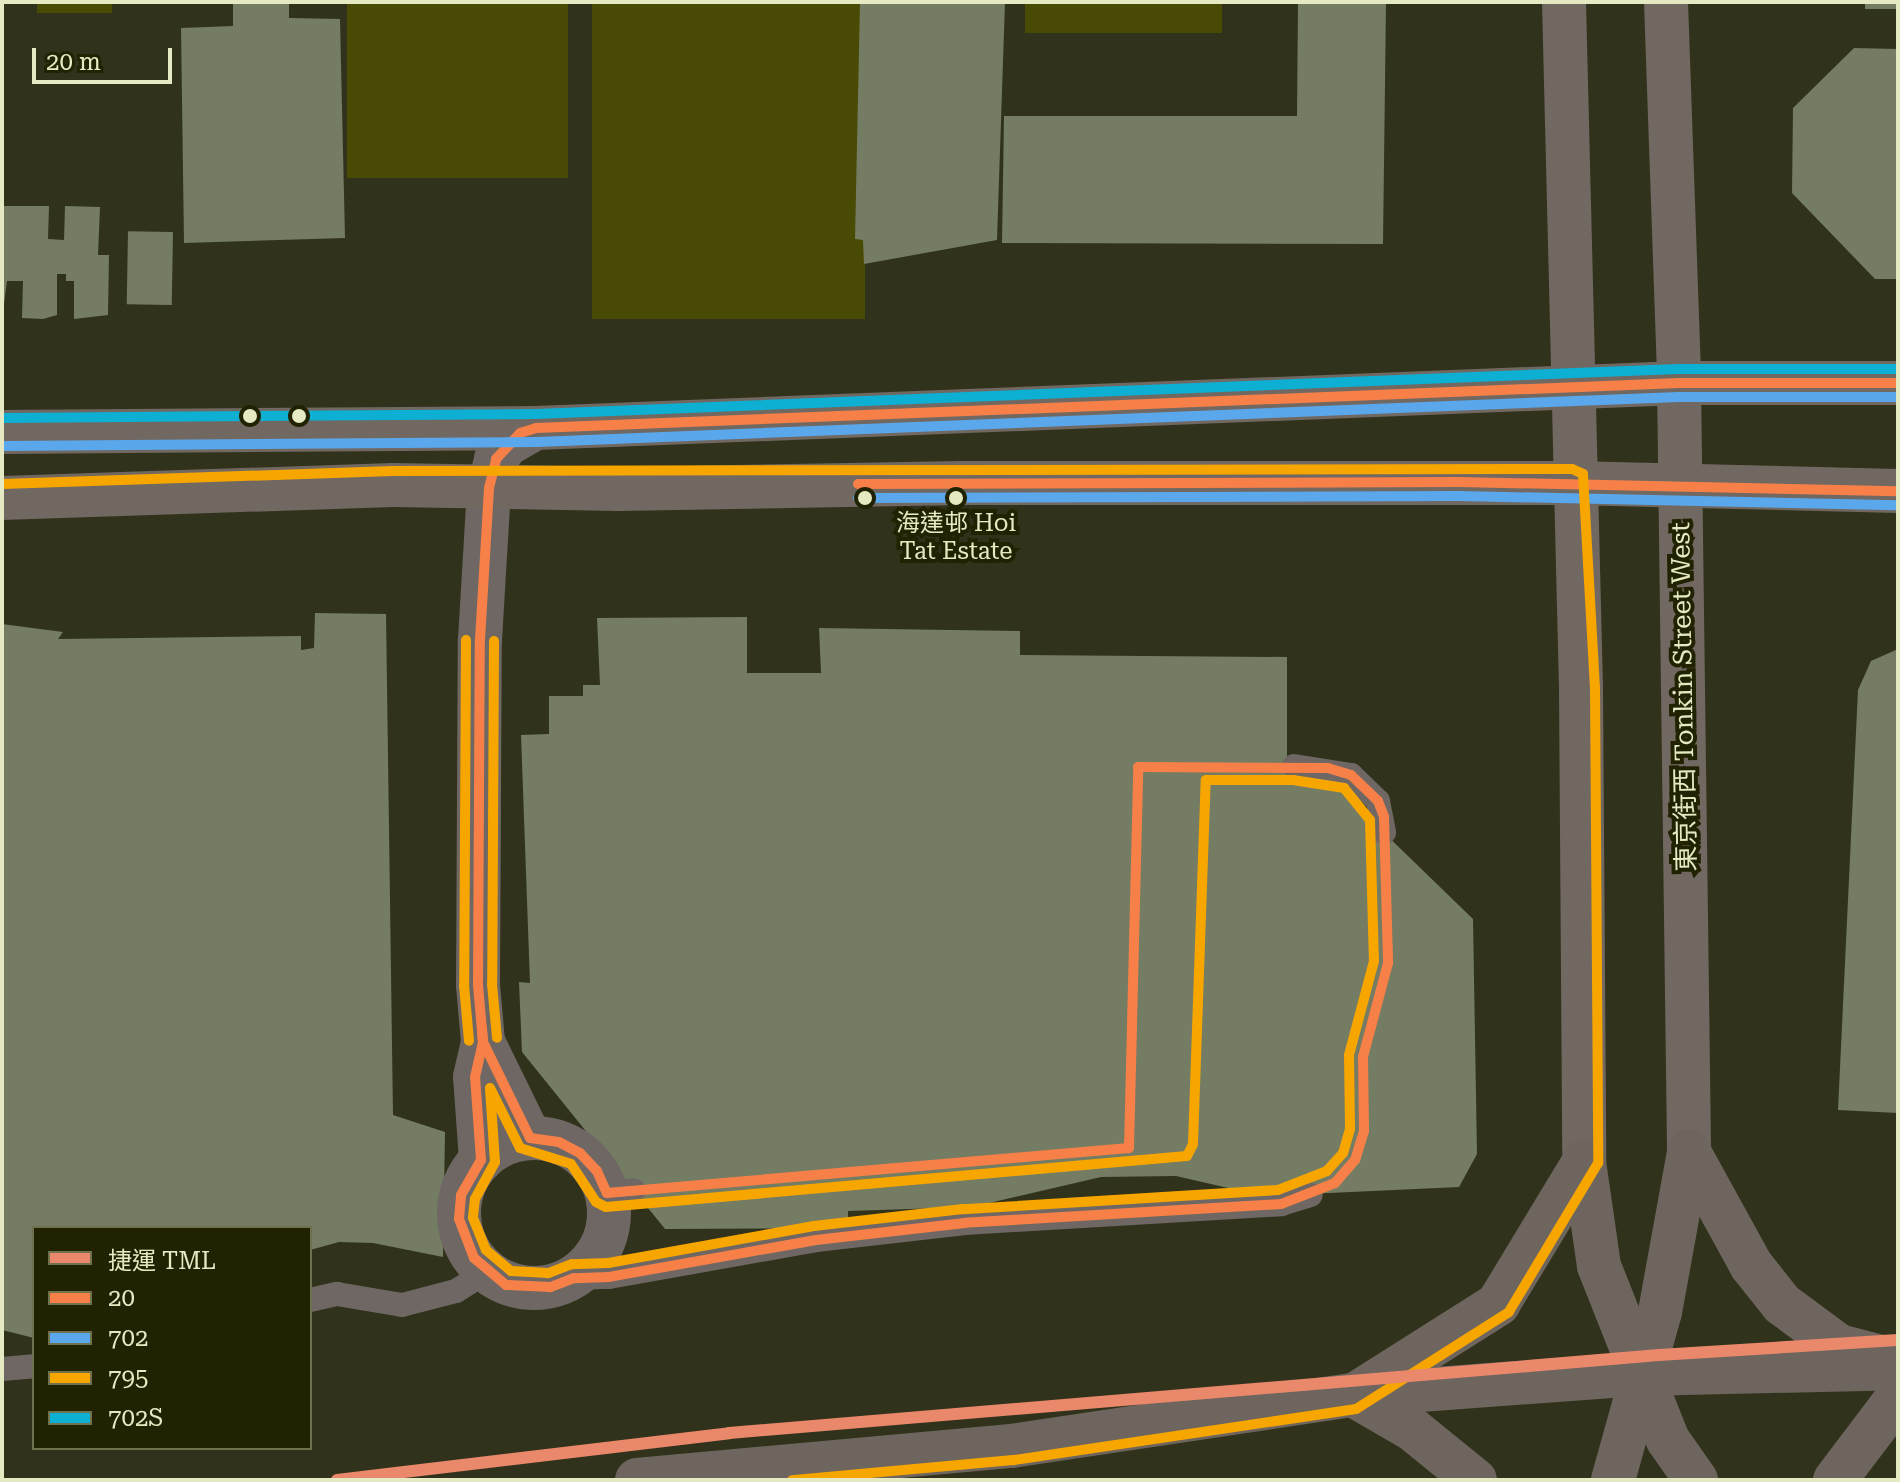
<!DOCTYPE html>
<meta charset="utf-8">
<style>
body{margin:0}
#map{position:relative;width:1900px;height:1482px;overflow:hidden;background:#31321b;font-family:"Roboto Serif","Noto Sans TC",serif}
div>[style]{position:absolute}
.green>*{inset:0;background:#494b04;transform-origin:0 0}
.building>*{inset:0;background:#747c64;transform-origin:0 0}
.lane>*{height:24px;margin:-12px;padding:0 12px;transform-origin:12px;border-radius:12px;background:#6e6764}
.street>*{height:44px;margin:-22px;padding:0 22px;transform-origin:22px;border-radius:22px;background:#6e6764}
.street>.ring{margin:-22px;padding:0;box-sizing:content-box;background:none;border:44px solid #6e6764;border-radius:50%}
.secondary>*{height:44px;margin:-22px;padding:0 22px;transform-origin:22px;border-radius:22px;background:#716862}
.primary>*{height:44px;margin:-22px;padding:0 22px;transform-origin:22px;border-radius:22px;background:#6d655e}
.bus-1>*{height:10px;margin:-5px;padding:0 5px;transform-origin:5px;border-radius:5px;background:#f78048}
.bus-2>*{height:10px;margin:-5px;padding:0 5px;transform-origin:5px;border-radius:5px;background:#5aa8eb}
.bus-3>*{height:10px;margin:-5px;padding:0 5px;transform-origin:5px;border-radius:5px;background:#f7a600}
.bus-4>*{height:10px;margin:-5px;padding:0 5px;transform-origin:5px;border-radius:5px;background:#0dafd3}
.metro-1>*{height:12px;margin:-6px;padding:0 6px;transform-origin:6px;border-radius:6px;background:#e9886a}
.dots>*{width:22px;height:22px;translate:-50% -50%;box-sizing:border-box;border:4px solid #212201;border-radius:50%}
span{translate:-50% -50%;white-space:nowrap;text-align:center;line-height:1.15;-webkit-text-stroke:8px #212201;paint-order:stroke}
.bus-label{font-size:24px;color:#e6eac2}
.street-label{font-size:26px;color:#e6eac2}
.frame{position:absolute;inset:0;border:4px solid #e6eac2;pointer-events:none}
.legend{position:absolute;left:32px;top:1226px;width:280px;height:224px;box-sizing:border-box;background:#212201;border:2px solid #70724e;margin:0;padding:10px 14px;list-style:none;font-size:24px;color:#e6eac2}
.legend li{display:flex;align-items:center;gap:16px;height:40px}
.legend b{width:40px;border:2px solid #70724e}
.scale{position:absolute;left:32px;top:48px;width:140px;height:36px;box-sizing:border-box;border:4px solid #e6eac2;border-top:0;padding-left:10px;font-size:24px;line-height:28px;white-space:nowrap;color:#e6eac2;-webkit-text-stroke:6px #212201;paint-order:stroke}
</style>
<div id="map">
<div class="green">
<div style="left:37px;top:2px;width:75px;height:11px"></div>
<div style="left:347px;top:2px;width:221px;height:176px"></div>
<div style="left:592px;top:2px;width:273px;height:317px"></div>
<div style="left:1025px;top:2px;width:197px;height:31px"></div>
</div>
<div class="building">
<div style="clip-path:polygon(233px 2px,289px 2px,289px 18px,340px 19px,345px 238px,184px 243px,181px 28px,233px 26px)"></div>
<div style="clip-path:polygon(860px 2px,1005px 2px,997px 240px,864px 264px,863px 240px,855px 239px)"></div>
<div style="clip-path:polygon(1298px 2px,1386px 2px,1383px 244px,1002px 243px,1004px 116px,1297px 116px)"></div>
<div style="left:1865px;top:2px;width:33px;height:7px"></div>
<div style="clip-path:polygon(1854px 48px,1898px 49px,1898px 279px,1875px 279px,1792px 193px,1793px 108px)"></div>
<div style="clip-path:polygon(2px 206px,49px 206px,48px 239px,64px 240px,65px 206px,100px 207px,98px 255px,109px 255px,108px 315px,74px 319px,74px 281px,66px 281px,66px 274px,57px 274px,57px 315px,43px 319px,22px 318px,23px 281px,7px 281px,2px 319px)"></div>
<div style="left:173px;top:232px;width:73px;height:45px;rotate:91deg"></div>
<div style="clip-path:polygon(315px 613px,386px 614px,393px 1115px,445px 1132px,443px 1257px,373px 1243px,339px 1242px,310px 1250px,310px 1228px,34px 1228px,34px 1338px,2px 1330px,2px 624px,63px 632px,58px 639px,301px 636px,301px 650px,314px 648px)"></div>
<div style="clip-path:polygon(747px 617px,747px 673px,821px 673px,819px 628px,1020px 631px,1020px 655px,1287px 657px,1287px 764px,1322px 777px,1343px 793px,1473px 919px,1477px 1154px,1459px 1187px,1263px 1196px,1176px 1176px,1101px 1177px,972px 1207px,848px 1211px,848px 1228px,665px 1229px,522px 1052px,519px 982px,530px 983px,521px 735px,549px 734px,549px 696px,583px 696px,583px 685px,600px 685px,597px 618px)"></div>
<div style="clip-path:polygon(1898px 649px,1898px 1113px,1838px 1110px,1858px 690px,1871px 661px)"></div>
</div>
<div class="lane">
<div style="left:1294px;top:766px;width:58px;rotate:9deg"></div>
<div style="left:1351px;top:775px;width:37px;rotate:44deg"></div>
<div style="left:1378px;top:801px;width:32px;rotate:79deg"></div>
<div style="left:607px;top:1193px;width:27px;rotate:-6deg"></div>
<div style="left:574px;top:1278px;width:35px;rotate:-2deg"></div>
<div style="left:609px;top:1277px;width:210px;rotate:-10.1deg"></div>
<div style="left:816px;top:1240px;width:150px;rotate:-6.5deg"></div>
<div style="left:965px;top:1223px;width:317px;rotate:-3.4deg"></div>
<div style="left:1281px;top:1204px;width:31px;rotate:-17deg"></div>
<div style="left:310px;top:1300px;width:28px;rotate:-13deg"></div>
<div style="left:337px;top:1294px;width:66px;rotate:9.6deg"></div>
<div style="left:402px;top:1305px;width:56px;rotate:-14.5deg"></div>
<div style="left:456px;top:1291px;width:36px;rotate:-32deg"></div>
<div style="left:2px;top:1369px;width:32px;rotate:-5deg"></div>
</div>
<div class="street">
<div style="left:483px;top:1042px;width:107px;rotate:63.9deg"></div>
<div class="ring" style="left:459px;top:1138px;width:106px;height:106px"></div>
<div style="left:481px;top:1160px;width:83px;rotate:-94.1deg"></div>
<div style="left:475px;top:1077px;width:36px;rotate:-77deg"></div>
<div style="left:483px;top:1042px;width:57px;rotate:-95deg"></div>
<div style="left:478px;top:985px;width:345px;rotate:-89.7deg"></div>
<div style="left:480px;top:640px;width:152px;rotate:-86.6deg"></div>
<div style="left:489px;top:488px;width:30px;rotate:-76deg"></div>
<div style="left:496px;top:459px;width:17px;rotate:-54deg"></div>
<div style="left:506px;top:445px;width:34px;rotate:-30deg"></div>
</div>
<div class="secondary">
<div style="left:1564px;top:2px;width:686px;rotate:88.58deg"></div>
<div style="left:1581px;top:688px;width:474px;rotate:89.6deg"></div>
<div style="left:1666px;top:2px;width:381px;rotate:88deg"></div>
<div style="left:1679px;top:383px;width:769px;rotate:89.25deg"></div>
<div style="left:2px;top:432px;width:534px;rotate:-0.43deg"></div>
<div style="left:536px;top:428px;width:1144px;rotate:-2.25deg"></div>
<div style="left:1679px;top:383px;width:219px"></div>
<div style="left:2px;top:498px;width:391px;rotate:-1.9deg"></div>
<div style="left:393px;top:485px;width:226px;rotate:1deg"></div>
<div style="left:619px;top:489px;width:343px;rotate:-1deg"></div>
<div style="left:962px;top:483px;width:610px"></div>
<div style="left:1572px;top:483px;width:326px;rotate:1.4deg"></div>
</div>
<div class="primary">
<div style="left:1689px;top:1152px;width:129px;rotate:61.2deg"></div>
<div style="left:1751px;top:1265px;width:50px;rotate:51.5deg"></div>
<div style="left:1782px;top:1304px;width:71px;rotate:36.4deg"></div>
<div style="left:1839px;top:1346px;width:48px;rotate:14.6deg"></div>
<div style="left:1584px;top:1162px;width:105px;rotate:81.8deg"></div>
<div style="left:1599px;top:1266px;width:187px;rotate:68.4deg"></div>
<div style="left:1668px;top:1440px;width:49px;rotate:55deg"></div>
<div style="left:1359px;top:1392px;width:165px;rotate:-32.3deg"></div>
<div style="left:1498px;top:1304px;width:166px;rotate:-58.8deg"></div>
<div style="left:1353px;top:1395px;width:68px;rotate:30deg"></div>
<div style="left:1412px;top:1429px;width:81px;rotate:39deg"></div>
<div style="left:637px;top:1480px;width:376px;rotate:-5.2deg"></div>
<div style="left:1011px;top:1446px;width:346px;rotate:-8.5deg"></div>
<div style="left:1353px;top:1395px;width:290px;rotate:-4.2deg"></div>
<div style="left:1642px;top:1374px;width:256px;rotate:-1.3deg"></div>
<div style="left:1613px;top:1480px;width:174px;rotate:-74.4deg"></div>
<div style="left:1660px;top:1312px;width:163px;rotate:-79.7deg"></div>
<div style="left:1835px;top:1480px;width:104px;rotate:-52.8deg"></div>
</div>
<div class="bus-1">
<div style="left:858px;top:484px;width:601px;rotate:-0.19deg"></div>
<div style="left:1459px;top:482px;width:439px;rotate:1.2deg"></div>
<div style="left:1138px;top:767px;width:190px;rotate:0.3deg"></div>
<div style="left:1328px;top:768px;width:24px;rotate:17deg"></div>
<div style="left:1351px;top:775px;width:37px;rotate:44deg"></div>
<div style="left:1378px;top:801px;width:17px;rotate:69deg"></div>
<div style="left:1384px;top:817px;width:146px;rotate:88.4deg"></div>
<div style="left:1388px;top:963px;width:97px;rotate:104.9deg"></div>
<div style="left:1363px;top:1057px;width:74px;rotate:89.2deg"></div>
<div style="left:1364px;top:1131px;width:30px;rotate:107deg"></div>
<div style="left:1355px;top:1160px;width:30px;rotate:131deg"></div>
<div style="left:1335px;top:1183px;width:58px;rotate:158.7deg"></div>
<div style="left:1281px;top:1204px;width:317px;rotate:176.6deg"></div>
<div style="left:965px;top:1223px;width:150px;rotate:173.5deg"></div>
<div style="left:816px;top:1240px;width:210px;rotate:169.9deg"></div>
<div style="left:609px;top:1277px;width:35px;rotate:178deg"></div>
<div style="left:574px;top:1278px;width:26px;rotate:159deg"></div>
<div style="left:550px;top:1287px;width:44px;rotate:-177.4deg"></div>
<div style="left:506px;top:1285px;width:42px;rotate:-139.8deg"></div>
<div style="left:474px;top:1258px;width:42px;rotate:-111deg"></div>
<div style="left:459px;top:1219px;width:24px;rotate:-85deg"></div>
<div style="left:461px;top:1195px;width:40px;rotate:-60.3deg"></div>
<div style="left:481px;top:1160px;width:83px;rotate:-94.1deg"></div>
<div style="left:475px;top:1077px;width:36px;rotate:-77deg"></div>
<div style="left:483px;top:1042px;width:57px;rotate:-95deg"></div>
<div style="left:478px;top:985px;width:345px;rotate:-89.7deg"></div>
<div style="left:480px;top:640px;width:152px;rotate:-86.6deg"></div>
<div style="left:489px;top:488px;width:30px;rotate:-76deg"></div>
<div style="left:496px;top:459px;width:35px;rotate:-47deg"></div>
<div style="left:520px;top:433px;width:17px;rotate:-17deg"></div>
<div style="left:536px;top:428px;width:1144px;rotate:-2.25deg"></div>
<div style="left:1679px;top:383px;width:219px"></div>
<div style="left:482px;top:1028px;width:14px;rotate:86deg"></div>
<div style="left:483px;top:1042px;width:107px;rotate:63.9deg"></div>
<div style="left:530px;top:1138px;width:29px;rotate:8deg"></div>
<div style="left:559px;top:1142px;width:24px;rotate:28deg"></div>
<div style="left:580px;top:1153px;width:25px;rotate:47deg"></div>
<div style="left:597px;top:1171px;width:24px;rotate:66deg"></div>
<div style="left:607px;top:1193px;width:524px;rotate:-4.93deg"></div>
<div style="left:1129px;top:1148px;width:381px;rotate:-88.6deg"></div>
</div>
<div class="bus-2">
<div style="left:2px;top:446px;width:535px;rotate:-0.43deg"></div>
<div style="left:537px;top:442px;width:1143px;rotate:-2.26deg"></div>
<div style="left:1679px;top:397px;width:219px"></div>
<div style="left:858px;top:498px;width:601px;rotate:-0.19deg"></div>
<div style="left:1459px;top:496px;width:439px;rotate:1.2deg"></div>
</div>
<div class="bus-3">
<div style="left:2px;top:484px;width:391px;rotate:-1.9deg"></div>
<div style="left:393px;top:471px;width:1179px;rotate:-0.1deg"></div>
<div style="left:1572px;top:469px;width:12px;rotate:24deg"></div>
<div style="left:1583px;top:474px;width:214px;rotate:86.8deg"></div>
<div style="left:1595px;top:688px;width:475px;rotate:89.6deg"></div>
<div style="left:1598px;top:1163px;width:174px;rotate:120.9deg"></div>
<div style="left:1509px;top:1312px;width:181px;rotate:147.6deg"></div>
<div style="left:1356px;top:1409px;width:347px;rotate:171.5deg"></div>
<div style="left:1013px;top:1460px;width:222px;rotate:174.8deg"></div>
<div style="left:466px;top:640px;width:345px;rotate:90.3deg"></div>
<div style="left:464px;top:985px;width:56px;rotate:84.9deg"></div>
<div style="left:494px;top:641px;width:343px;rotate:90.3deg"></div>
<div style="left:492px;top:984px;width:54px;rotate:84.7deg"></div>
<div style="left:1206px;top:780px;width:87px"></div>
<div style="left:1293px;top:780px;width:52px;rotate:8.9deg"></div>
<div style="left:1344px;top:788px;width:41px;rotate:50.9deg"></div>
<div style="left:1370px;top:820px;width:141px;rotate:88.4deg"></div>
<div style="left:1374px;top:961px;width:97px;rotate:104.9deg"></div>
<div style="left:1349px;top:1055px;width:74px;rotate:89.2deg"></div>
<div style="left:1350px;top:1129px;width:25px;rotate:106deg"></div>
<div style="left:1343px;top:1153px;width:24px;rotate:132deg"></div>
<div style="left:1327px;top:1171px;width:53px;rotate:158.8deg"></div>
<div style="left:1278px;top:1190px;width:316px;rotate:176.5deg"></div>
<div style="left:963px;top:1209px;width:150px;rotate:173.5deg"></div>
<div style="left:814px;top:1226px;width:209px;rotate:169.8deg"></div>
<div style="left:608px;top:1263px;width:36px;rotate:178deg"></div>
<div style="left:572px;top:1264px;width:26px;rotate:159deg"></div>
<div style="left:548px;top:1273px;width:37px;rotate:-177deg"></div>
<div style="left:511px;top:1271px;width:33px;rotate:-140deg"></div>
<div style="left:486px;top:1250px;width:35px;rotate:-112deg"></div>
<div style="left:473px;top:1217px;width:18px;rotate:-84deg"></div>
<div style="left:475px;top:1199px;width:42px;rotate:-61.6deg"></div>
<div style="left:495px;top:1162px;width:74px;rotate:-93.9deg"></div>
<div style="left:490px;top:1088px;width:67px;rotate:63.4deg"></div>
<div style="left:520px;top:1148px;width:53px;rotate:17.4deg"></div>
<div style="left:571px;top:1164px;width:45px;rotate:56.7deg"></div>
<div style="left:596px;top:1202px;width:11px;rotate:27deg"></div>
<div style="left:606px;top:1207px;width:583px;rotate:-5.02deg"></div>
<div style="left:1187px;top:1156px;width:13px;rotate:-63deg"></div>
<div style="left:1193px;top:1144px;width:364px;rotate:-88deg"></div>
</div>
<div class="bus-4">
<div style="left:2px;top:418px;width:534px;rotate:-0.43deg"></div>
<div style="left:536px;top:414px;width:1143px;rotate:-2.26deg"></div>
<div style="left:1678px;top:369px;width:220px"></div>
</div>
<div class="metro-1">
<div style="left:337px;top:1480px;width:395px;rotate:-6.8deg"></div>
<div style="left:729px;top:1433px;width:933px;rotate:-4.79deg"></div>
<div style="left:1659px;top:1355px;width:239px;rotate:-3.6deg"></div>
</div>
<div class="dots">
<div style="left:250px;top:416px;background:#e6eac2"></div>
<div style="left:299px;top:416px;background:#e6eac2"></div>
<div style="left:865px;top:498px;background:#e6eac2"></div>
<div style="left:956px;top:498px;background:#e6eac2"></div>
</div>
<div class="bus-label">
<span style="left:956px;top:538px">海達邨 Hoi<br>Tat Estate</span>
</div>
<div class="street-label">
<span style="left:1684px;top:697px;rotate:-91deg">東京街西 Tonkin Street West</span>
</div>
<div class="frame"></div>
<ul class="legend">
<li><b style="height:10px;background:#e9886a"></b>捷運 TML</li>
<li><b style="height:10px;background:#f78048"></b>20</li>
<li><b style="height:10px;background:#5aa8eb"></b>702</li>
<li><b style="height:10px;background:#f7a600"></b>795</li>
<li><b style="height:10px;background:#0dafd3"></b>702S</li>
</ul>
<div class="scale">20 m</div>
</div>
